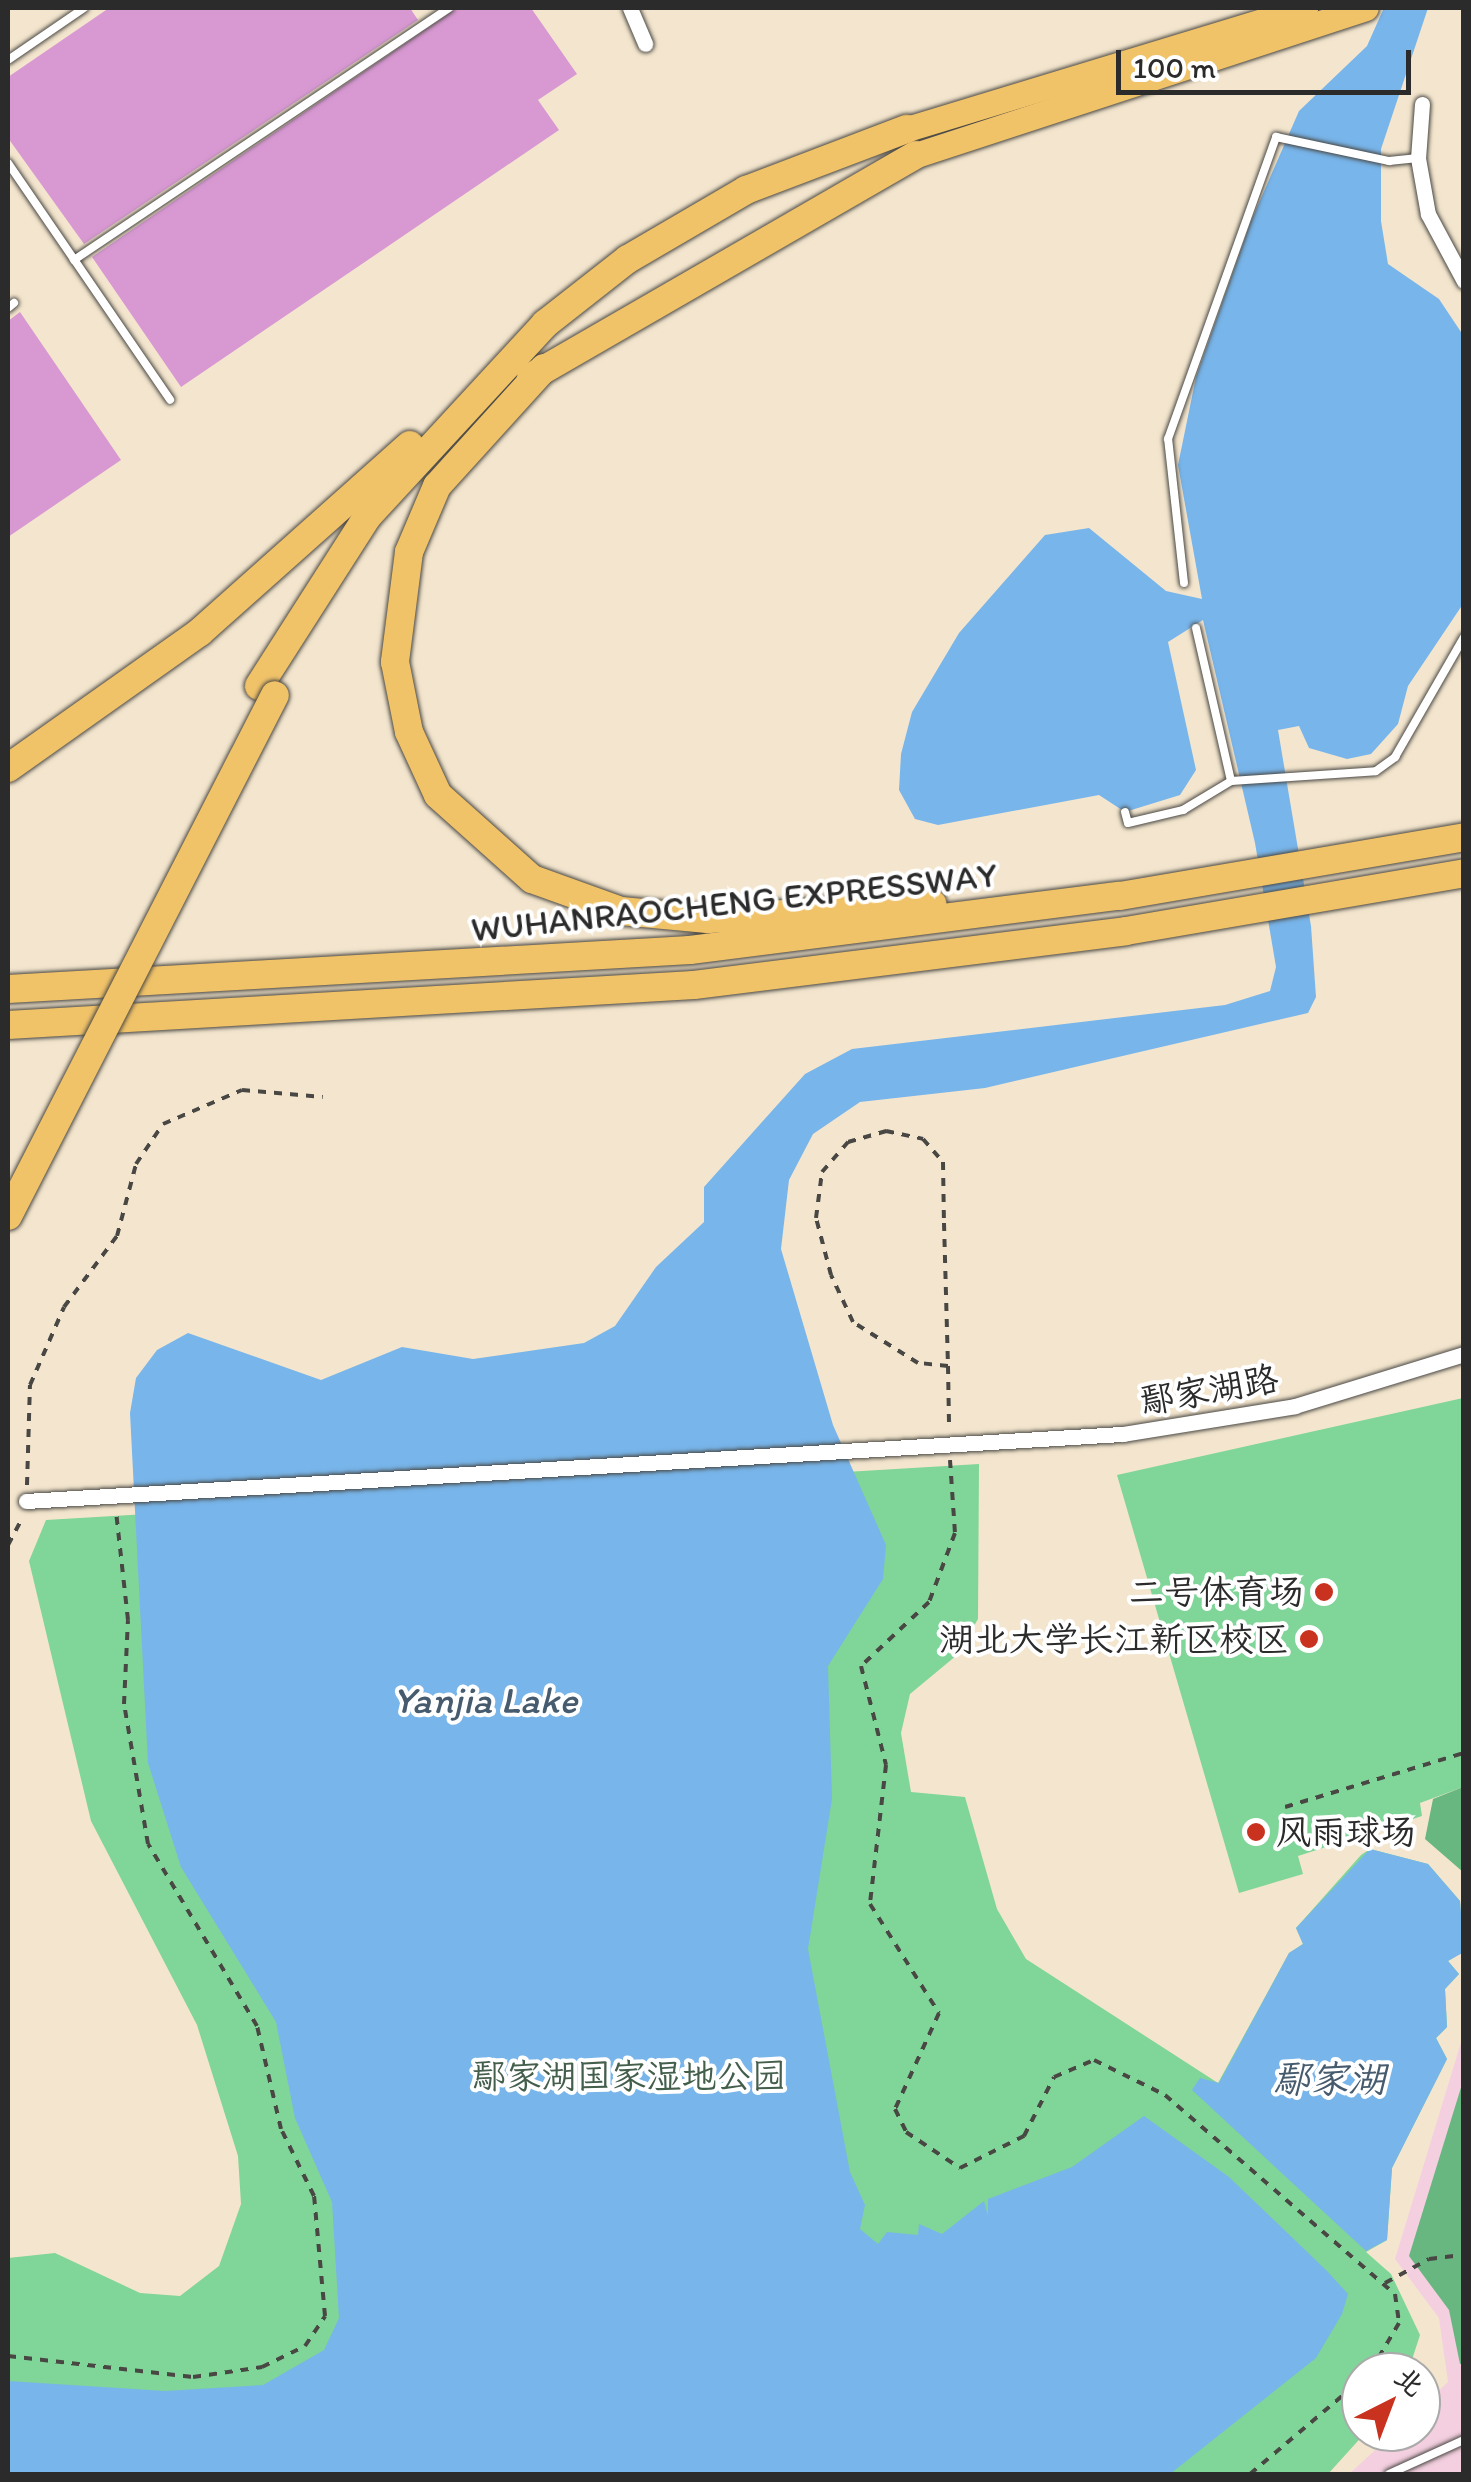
<!DOCTYPE html>
<meta charset="utf-8">
<style>
body{margin:0}
#map{position:relative;width:1471px;height:2482px;overflow:hidden;background:#f4e6ce;font-family:Itim,"LXGW WenKai TC",sans-serif}
div>[style]{position:absolute}
.built>*{inset:0;background:#f3cfdf}
.green>*{inset:0;background:#80d598}
.forest>*{inset:0;background:#68b680}
.water>*{inset:0;background:#78b5ea}
.building>*{inset:0;background:#d899d3}
.path>*{height:4px;margin-top:-2px;transform-origin:0;background:repeating-linear-gradient(90deg,#494743 0 8px,transparent 0 16px)}
.roads{filter:drop-shadow(0 0 2px #494743) drop-shadow(0 0 2px #494743)}
.service>*{height:8px;margin:-4px;padding:0 4px;transform-origin:4px;border-radius:4px;background:#fff}
.minor>*{height:15px;margin:-7.5px;padding:0 7.5px;transform-origin:7.5px;border-radius:7.5px;background:#fff}
.trunk>*{height:25px;margin:-12.5px;padding:0 12.5px;transform-origin:12.5px;border-radius:12.5px;background:#f1c369}
.motorway>*{height:28px;margin:-14px;padding:0 14px;transform-origin:14px;border-radius:14px;background:#f1c369}
.bridges{filter:drop-shadow(0 0 2px #494743) drop-shadow(0 0 2px #494743)}
.motorway-bridge>*{height:28px;margin:-14px;padding:0 14px;transform-origin:14px;border-radius:14px;background:#f1c369}
.dots>*{width:28px;height:28px;translate:-50% -50%;box-sizing:border-box;border:5px solid #fff;border-radius:50%}
span{translate:-50% -50%;white-space:nowrap;text-align:center;line-height:1.15;-webkit-text-stroke:8px #fff;paint-order:stroke}
.street-label{font-size:35px;color:#2b2b2b}
.poi-label{font-size:35px;color:#2b2b2b}
.right{translate:-100% -50%;text-align:right}
.left{translate:0 -50%;text-align:left}
.park-label{font-size:35px;color:#445e4c}
.water-label{font-size:38px;color:#465b6e;font-style:italic}
.frame{position:absolute;inset:0;border:10px solid #2b2b2b;pointer-events:none}
.north{position:absolute;left:1341px;top:2352px;width:100px;height:100px;box-sizing:border-box;background:#fff;border:2px solid #aaa;border-radius:50%;rotate:42deg;font-size:28px;font-weight:700;line-height:40px;text-align:center;color:#2b2b2b}
.north::after{content:'';display:block;margin:auto;width:35px;height:45px;background:#c8321e;clip-path:polygon(50% 0,100% 100%,50% 72%,0 100%)}
.scale{position:absolute;left:1116px;top:50px;width:295px;height:45px;box-sizing:border-box;border:5px solid #2b2b2b;border-top:0;padding-left:12px;font-size:30px;line-height:35px;white-space:nowrap;color:#2b2b2b;-webkit-text-stroke:8px #fff;paint-order:stroke}
</style>
<div id="map">
<div class="built">
<div style="clip-path:polygon(1463px 2036px,1463px 2474px,1349px 2474px,1395px 2432px,1421px 2432px,1421px 2407px,1448px 2382px,1439px 2318px,1395px 2259px)"></div>
</div>
<div class="green">
<div style="clip-path:polygon(1463px 1398px,1463px 1787px,1420px 1803px,1422px 1816px,1298px 1856px,1303px 1874px,1239px 1893px,1117px 1475px)"></div>
<div style="clip-path:polygon(979px 1464px,978px 1619px,957px 1655px,910px 1694px,901px 1733px,911px 1792px,965px 1797px,997px 1909px,1026px 1959px,1218px 2083px,1289px 1953px,1303px 1944px,1296px 1928px,1361px 1855px,1370px 1849px,1428px 1864px,1460px 1901px,1463px 1952px,1448px 1961px,1459px 1974px,1445px 1989px,1447px 2027px,1436px 2038px,1447px 2059px,1392px 2168px,1387px 2240px,1366px 2252px,1391px 2274px,1420px 2335px,1408px 2372px,1361px 2372px,1366px 2432px,1328px 2474px,8px 2474px,8px 2258px,55px 2253px,140px 2293px,180px 2296px,219px 2266px,241px 2204px,238px 2156px,197px 2025px,91px 1821px,29px 1561px,46px 1520px)"></div>
</div>
<div class="forest">
<div style="clip-path:polygon(1463px 1787px,1463px 1872px,1425px 1839px,1433px 1799px)"></div>
<div style="clip-path:polygon(1463px 2081px,1464px 2363px,1460px 2364px,1449px 2310px,1409px 2256px)"></div>
</div>
<div class="water">
<div style="clip-path:polygon(1428px 8px,1381px 149px,1381px 221px,1388px 264px,1439px 299px,1463px 335px,1463px 604px,1408px 686px,1398px 724px,1371px 754px,1347px 759px,1309px 748px,1299px 726px,1278px 730px,1311px 926px,1316px 997px,1308px 1013px,985px 1088px,860px 1102px,813px 1134px,789px 1180px,781px 1249px,833px 1425px,886px 1545px,883px 1579px,828px 1666px,832px 1799px,808px 1949px,850px 2172px,865px 2205px,860px 2229px,878px 2244px,887px 2232px,918px 2235px,919px 2224px,942px 2234px,984px 2201px,988px 2216px,988px 2199px,1072px 2167px,1144px 2116px,1229px 2177px,1327px 2271px,1348px 2294px,1342px 2314px,1316px 2358px,1170px 2474px,8px 2474px,8px 2381px,165px 2391px,263px 2385px,324px 2350px,339px 2318px,332px 2202px,295px 2118px,276px 2022px,181px 1867px,148px 1763px,130px 1413px,136px 1378px,157px 1350px,188px 1333px,321px 1380px,402px 1347px,473px 1359px,584px 1343px,615px 1326px,656px 1267px,704px 1222px,704px 1187px,805px 1074px,852px 1049px,1225px 1005px,1270px 991px,1276px 967px,1255px 843px,1203px 620px,1168px 642px,1196px 770px,1180px 795px,1125px 812px,1099px 795px,938px 825px,915px 819px,899px 790px,901px 754px,912px 712px,959px 633px,1045px 535px,1089px 528px,1166px 591px,1202px 599px,1178px 465px,1196px 377px,1251px 221px,1299px 111px,1367px 46px,1383px 10px)"></div>
<div style="clip-path:polygon(1370px 1849px,1428px 1864px,1460px 1901px,1464px 1952px,1448px 1961px,1459px 1974px,1445px 1989px,1447px 2027px,1436px 2038px,1447px 2059px,1392px 2168px,1387px 2240px,1366px 2251px,1192px 2090px,1200px 2078px,1219px 2083px,1289px 1953px,1303px 1944px,1296px 1928px)"></div>
</div>
<div class="building">
<div style="clip-path:polygon(109px 8px,410px 8px,418px 20px,84px 244px,8px 138px,8px 77px)"></div>
<div style="clip-path:polygon(457px 8px,531px 8px,577px 74px,538px 100px,559px 130px,181px 387px,92px 257px)"></div>
<div style="clip-path:polygon(20px 312px,121px 460px,8px 537px,8px 321px)"></div>
</div>
<div class="path">
<div style="left:948px;top:1366px;width:30px;rotate:-174deg"></div>
<div style="left:918px;top:1363px;width:77px;rotate:-147.8deg"></div>
<div style="left:853px;top:1322px;width:52px;rotate:-115.1deg"></div>
<div style="left:831px;top:1275px;width:59px;rotate:-104.7deg"></div>
<div style="left:816px;top:1218px;width:46px;rotate:-82.6deg"></div>
<div style="left:822px;top:1172px;width:40px;rotate:-49deg"></div>
<div style="left:848px;top:1142px;width:40px;rotate:-16deg"></div>
<div style="left:886px;top:1131px;width:38px;rotate:12deg"></div>
<div style="left:923px;top:1139px;width:30px;rotate:49deg"></div>
<div style="left:943px;top:1162px;width:61px;rotate:89.1deg"></div>
<div style="left:944px;top:1223px;width:143px;rotate:88.4deg"></div>
<div style="left:948px;top:1366px;width:60px;rotate:89deg"></div>
<div style="left:950px;top:1460px;width:73px;rotate:86.1deg"></div>
<div style="left:955px;top:1533px;width:74px;rotate:110.6deg"></div>
<div style="left:929px;top:1602px;width:93px;rotate:136.7deg"></div>
<div style="left:861px;top:1666px;width:102px;rotate:75.8deg"></div>
<div style="left:886px;top:1765px;width:140px;rotate:96.6deg"></div>
<div style="left:870px;top:1904px;width:129px;rotate:57.7deg"></div>
<div style="left:939px;top:2013px;width:106px;rotate:114.6deg"></div>
<div style="left:895px;top:2109px;width:25px;rotate:64deg"></div>
<div style="left:906px;top:2132px;width:65px;rotate:33.7deg"></div>
<div style="left:960px;top:2168px;width:72px;rotate:-26.6deg"></div>
<div style="left:1024px;top:2136px;width:66px;rotate:-63deg"></div>
<div style="left:1054px;top:2077px;width:43px;rotate:-23deg"></div>
<div style="left:1094px;top:2060px;width:79px;rotate:26.2deg"></div>
<div style="left:1165px;top:2095px;width:304px;rotate:40.9deg"></div>
<div style="left:1395px;top:2294px;width:29px;rotate:82deg"></div>
<div style="left:1399px;top:2323px;width:57px;rotate:120.6deg"></div>
<div style="left:27px;top:1485px;width:100px;rotate:-88.3deg"></div>
<div style="left:30px;top:1385px;width:85px;rotate:-66.4deg"></div>
<div style="left:64px;top:1307px;width:89px;rotate:-53.3deg"></div>
<div style="left:117px;top:1236px;width:74px;rotate:-75.2deg"></div>
<div style="left:136px;top:1164px;width:48px;rotate:-56deg"></div>
<div style="left:163px;top:1124px;width:86px;rotate:-23.3deg"></div>
<div style="left:242px;top:1090px;width:81px;rotate:4.9deg"></div>
<div style="left:8px;top:1545px;width:30px;rotate:-62deg"></div>
<div style="left:1285px;top:1807px;width:187px;rotate:-16.8deg"></div>
<div style="left:1385px;top:2283px;width:50px;rotate:-28.6deg"></div>
<div style="left:1429px;top:2259px;width:35px;rotate:-7deg"></div>
<div style="left:8px;top:2356px;width:186px;rotate:6.5deg"></div>
<div style="left:193px;top:2377px;width:70px;rotate:-8.2deg"></div>
<div style="left:262px;top:2367px;width:48px;rotate:-26deg"></div>
<div style="left:305px;top:2346px;width:36px;rotate:-56deg"></div>
<div style="left:325px;top:2316px;width:121px;rotate:-95.2deg"></div>
<div style="left:314px;top:2196px;width:75px;rotate:-116.2deg"></div>
<div style="left:281px;top:2129px;width:106px;rotate:-103.1deg"></div>
<div style="left:257px;top:2026px;width:212px;rotate:-120.9deg"></div>
<div style="left:148px;top:1844px;width:142px;rotate:-99.7deg"></div>
<div style="left:124px;top:1704px;width:84px;rotate:-87.3deg"></div>
<div style="left:128px;top:1620px;width:110px;rotate:-96.3deg"></div>
<div style="left:1250px;top:2474px;width:145px;rotate:-40.3deg"></div>
</div>
<div class="roads">
<div class="service">
<div style="left:8px;top:60px;width:92px;rotate:-34.4deg"></div>
<div style="left:8px;top:163px;width:287px;rotate:55.6deg"></div>
<div style="left:74px;top:260px;width:452px;rotate:-33.9deg"></div>
<div style="left:8px;top:308px;width:8px;rotate:-40deg"></div>
<div style="left:1184px;top:583px;width:145px;rotate:-96.3deg"></div>
<div style="left:1168px;top:439px;width:321px;rotate:-70.3deg"></div>
<div style="left:1276px;top:137px;width:116px;rotate:12deg"></div>
<div style="left:1389px;top:161px;width:29px;rotate:-6deg"></div>
<div style="left:1196px;top:628px;width:157px;rotate:77.1deg"></div>
<div style="left:1125px;top:812px;width:11px;rotate:75deg"></div>
<div style="left:1128px;top:823px;width:57px;rotate:-13.3deg"></div>
<div style="left:1183px;top:810px;width:56px;rotate:-31.1deg"></div>
<div style="left:1231px;top:781px;width:145px;rotate:-3.9deg"></div>
<div style="left:1376px;top:771px;width:24px;rotate:-36deg"></div>
<div style="left:1395px;top:757px;width:138px;rotate:-60.1deg"></div>
<div style="left:1389px;top:2474px;width:82px;rotate:-24.4deg"></div>
</div>
<div class="minor">
<div style="left:630px;top:8px;width:39px;rotate:67deg"></div>
<div style="left:1422px;top:104px;width:54px;rotate:94.2deg"></div>
<div style="left:1418px;top:158px;width:57px;rotate:79.9deg"></div>
<div style="left:1428px;top:214px;width:76px;rotate:61.8deg"></div>
<div style="left:26px;top:1501px;width:1099px;rotate:-3.5deg"></div>
<div style="left:1123px;top:1434px;width:174px;rotate:-9.2deg"></div>
<div style="left:1295px;top:1406px;width:177px;rotate:-17.1deg"></div>
</div>
<div class="trunk">
<div style="left:907px;top:129px;width:416px;rotate:-16.9deg"></div>
<div style="left:916px;top:155px;width:473px;rotate:-18.1deg"></div>
</div>
<div class="motorway">
<div style="left:544px;top:368px;width:159px;rotate:132.2deg"></div>
<div style="left:437px;top:486px;width:72px;rotate:113deg"></div>
<div style="left:409px;top:552px;width:111px;rotate:97.3deg"></div>
<div style="left:395px;top:662px;width:71px;rotate:78.7deg"></div>
<div style="left:409px;top:732px;width:69px;rotate:65.3deg"></div>
<div style="left:438px;top:795px;width:126px;rotate:41.8deg"></div>
<div style="left:532px;top:879px;width:95px;rotate:19.8deg"></div>
<div style="left:621px;top:911px;width:87px;rotate:5.3deg"></div>
<div style="left:708px;top:919px;width:225px;rotate:-3.8deg"></div>
<div style="left:531px;top:377px;width:444px;rotate:-30deg"></div>
<div style="left:259px;top:686px;width:201px;rotate:-57.4deg"></div>
<div style="left:367px;top:517px;width:263px;rotate:-47.3deg"></div>
<div style="left:545px;top:324px;width:105px;rotate:-38.1deg"></div>
<div style="left:628px;top:259px;width:137px;rotate:-30.3deg"></div>
<div style="left:746px;top:190px;width:172px;rotate:-20.8deg"></div>
<div style="left:8px;top:768px;width:235px;rotate:-35.3deg"></div>
<div style="left:200px;top:632px;width:281px;rotate:-41.7deg"></div>
<div style="left:8px;top:989px;width:683px;rotate:-3.27deg"></div>
<div style="left:690px;top:950px;width:433px;rotate:-7.2deg"></div>
<div style="left:1120px;top:896px;width:349px;rotate:-9.7deg"></div>
<div style="left:8px;top:1025px;width:687px;rotate:-3.34deg"></div>
<div style="left:694px;top:985px;width:435px;rotate:-7.1deg"></div>
<div style="left:1126px;top:931px;width:343px;rotate:-9.7deg"></div>
</div>
</div>
<div class="bridges">
<div class="motorway-bridge">
<div style="left:8px;top:1216px;width:585px;rotate:-62.87deg"></div>
</div>
</div>
<div class="dots">
<div style="left:1324px;top:1592px;background:#c8321e"></div>
<div style="left:1309px;top:1639px;background:#c8321e"></div>
<div style="left:1256px;top:1832px;background:#c8321e"></div>
</div>
<div class="street-label">
<span style="left:734px;top:902px;rotate:-6deg">WUHANRAOCHENG EXPRESSWAY</span>
<span style="left:1209px;top:1390px;rotate:-10deg">鄢家湖路</span>
</div>
<div class="poi-label">
<span class="right" style="left:1304px;top:1592px">二号体育场</span>
<span class="right" style="left:1289px;top:1639px">湖北大学长江新区校区</span>
<span class="left" style="left:1276px;top:1832px">风雨球场</span>
</div>
<div class="park-label">
<span style="left:629px;top:2076px">鄢家湖国家湿地公园</span>
</div>
<div class="water-label">
<span style="left:485px;top:1701px">Yanjia Lake</span>
<span style="left:1329px;top:2080px">鄢家湖</span>
</div>
<div class="frame"></div>
<div class="north">北</div>
<div class="scale">100 m</div>
</div>
